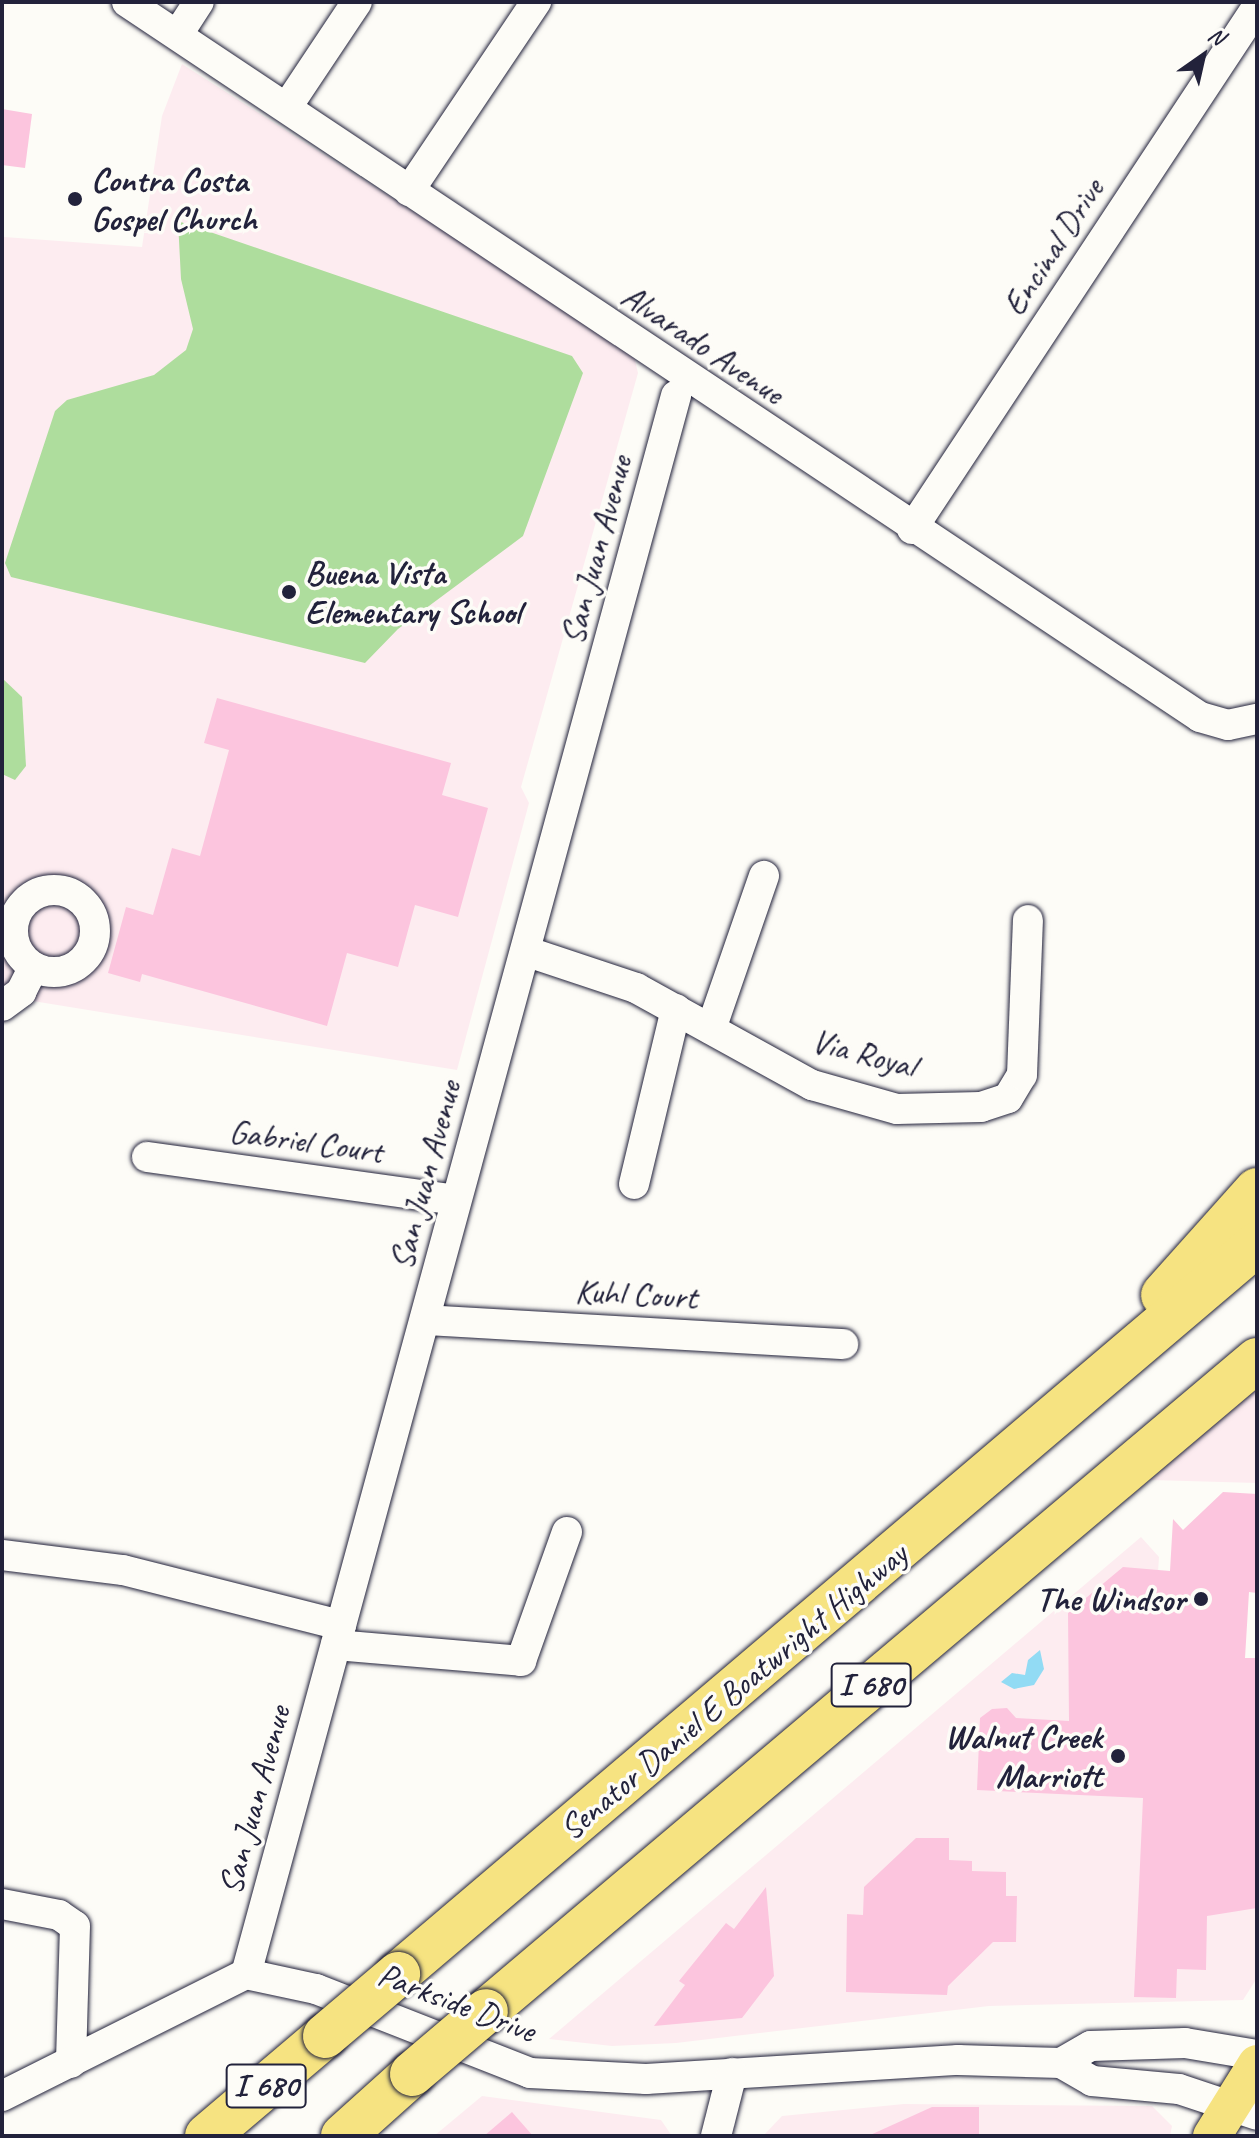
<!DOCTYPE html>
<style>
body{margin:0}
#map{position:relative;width:1259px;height:2138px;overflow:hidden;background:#fdfcf7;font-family:Caveat,sans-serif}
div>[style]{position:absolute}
.built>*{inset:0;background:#fdecf0}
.green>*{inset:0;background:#aedd9d}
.water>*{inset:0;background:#92dbf4}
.building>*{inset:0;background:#fcc5de}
.roads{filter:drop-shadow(0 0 2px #22223b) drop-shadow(0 0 2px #22223b)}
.minor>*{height:30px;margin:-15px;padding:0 15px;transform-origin:15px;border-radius:15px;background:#fdfcf7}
.minor>.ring{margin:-15px;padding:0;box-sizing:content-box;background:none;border:30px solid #fdfcf7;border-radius:50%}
.major>*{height:38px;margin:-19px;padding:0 19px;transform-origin:19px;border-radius:19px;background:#f6e381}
.highway>*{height:44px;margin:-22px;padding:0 22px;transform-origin:22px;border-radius:22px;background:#f6e381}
.bridges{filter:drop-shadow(0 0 2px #22223b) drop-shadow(0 0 2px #22223b)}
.highway-bridge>*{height:44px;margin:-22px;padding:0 22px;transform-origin:22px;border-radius:22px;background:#f6e381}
.dots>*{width:22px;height:22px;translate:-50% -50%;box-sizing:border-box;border:4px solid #fdfcf7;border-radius:50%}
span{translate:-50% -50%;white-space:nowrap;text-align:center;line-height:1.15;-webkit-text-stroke:7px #fdfcf7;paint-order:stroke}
.shield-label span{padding:2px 6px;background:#fdfcf7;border:2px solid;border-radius:6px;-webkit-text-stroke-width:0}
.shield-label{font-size:32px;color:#22223b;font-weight:700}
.poi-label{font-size:34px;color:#22223b;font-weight:700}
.left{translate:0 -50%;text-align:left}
.right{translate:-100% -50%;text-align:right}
.street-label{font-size:34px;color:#22223b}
.frame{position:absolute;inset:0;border:4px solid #22223b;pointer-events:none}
.north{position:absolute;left:1163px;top:16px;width:80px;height:80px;-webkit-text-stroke:6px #fdfcf7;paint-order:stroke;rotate:34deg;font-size:22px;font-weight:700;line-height:32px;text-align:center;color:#22223b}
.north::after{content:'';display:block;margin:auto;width:28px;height:36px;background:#22223b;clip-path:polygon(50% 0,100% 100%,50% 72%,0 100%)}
</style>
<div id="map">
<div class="built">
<div style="clip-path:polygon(182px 64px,633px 352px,638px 373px,521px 787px,529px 803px,457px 1070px,2px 996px,4px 237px,142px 247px,162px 116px)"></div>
<div style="clip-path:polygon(1257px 1360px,1257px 1483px,1116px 1479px)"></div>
<div style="clip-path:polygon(1141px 1537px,1159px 1557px,1149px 1709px,1257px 1714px,1257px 1978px,1243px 2000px,989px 2006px,676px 2043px,612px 2046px,549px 2039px)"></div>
<div style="clip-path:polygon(482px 2096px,661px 2120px,672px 2136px,434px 2136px)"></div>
<div style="clip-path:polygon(904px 2104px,1152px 2106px,1172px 2126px,1170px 2136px,763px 2136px,782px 2116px)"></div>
</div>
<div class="green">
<div style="clip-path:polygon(178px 221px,572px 356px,583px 373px,523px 536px,398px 629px,365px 663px,11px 577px,5px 563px,55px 411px,67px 400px,154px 375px,186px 350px,193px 329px,181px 279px)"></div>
<div style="clip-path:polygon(2px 678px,22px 697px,26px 766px,15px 780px,2px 774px)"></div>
</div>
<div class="water">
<div style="clip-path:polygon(1040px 1650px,1044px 1669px,1034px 1685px,1014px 1689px,1001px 1682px,1012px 1673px,1025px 1675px,1028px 1660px)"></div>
</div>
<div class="building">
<div style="clip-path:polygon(2px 109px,32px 114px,25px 168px,2px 165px)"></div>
<div style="clip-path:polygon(217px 698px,451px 763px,442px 795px,488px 808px,458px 917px,415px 905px,398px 967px,347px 953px,327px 1026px,142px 974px,140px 982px,108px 973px,126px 907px,153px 915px,172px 848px,200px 856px,229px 750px,204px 743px)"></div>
<div style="clip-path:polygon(1223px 1492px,1257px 1494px,1257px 1593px,1249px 1592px,1245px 1658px,1257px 1658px,1257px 1908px,1207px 1916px,1206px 1970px,1177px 1969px,1176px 1998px,1134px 1997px,1143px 1798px,977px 1790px,980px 1718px,992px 1709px,1007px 1708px,1016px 1718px,1069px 1721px,1068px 1613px,1123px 1567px,1170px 1571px,1173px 1519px,1183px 1530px)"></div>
<div style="clip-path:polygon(916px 1838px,949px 1838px,949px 1860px,972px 1861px,972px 1871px,1006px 1872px,1006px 1896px,1017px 1896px,1016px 1942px,993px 1942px,948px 1986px,947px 1995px,846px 1992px,847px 1914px,863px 1915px,864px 1887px)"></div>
<div style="clip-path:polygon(766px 1887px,774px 1976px,742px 2018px,654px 2026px,685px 1985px,679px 1981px,726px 1923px,734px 1929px)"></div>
<div style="clip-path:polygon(932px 2107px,979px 2107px,979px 2136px,868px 2136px)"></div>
<div style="clip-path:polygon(512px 2112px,533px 2136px,484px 2136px)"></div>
</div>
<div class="roads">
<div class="minor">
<div style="left:127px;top:2px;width:1289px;rotate:33.68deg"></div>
<div style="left:1200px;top:717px;width:29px;rotate:16deg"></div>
<div style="left:1228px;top:725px;width:30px;rotate:-12deg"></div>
<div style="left:178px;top:34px;width:38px;rotate:-57deg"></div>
<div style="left:287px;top:107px;width:126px;rotate:-56.3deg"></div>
<div style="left:409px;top:191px;width:228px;rotate:-56.1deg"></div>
<div style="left:912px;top:529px;width:626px;rotate:-56.54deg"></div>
<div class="ring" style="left:13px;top:890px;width:52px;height:52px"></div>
<div style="left:528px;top:952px;width:114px;rotate:18.4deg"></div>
<div style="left:636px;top:988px;width:201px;rotate:28.9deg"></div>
<div style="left:812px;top:1085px;width:88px;rotate:15.8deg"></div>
<div style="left:897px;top:1109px;width:84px;rotate:-1.4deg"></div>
<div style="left:981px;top:1107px;width:28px;rotate:-18deg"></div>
<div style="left:1008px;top:1098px;width:27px;rotate:-59deg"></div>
<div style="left:1022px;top:1075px;width:155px;rotate:-87.8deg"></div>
<div style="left:2px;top:1006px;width:24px;rotate:-36deg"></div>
<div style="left:21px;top:992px;width:28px;rotate:-63deg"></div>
<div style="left:711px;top:1029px;width:162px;rotate:-70.9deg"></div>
<div style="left:147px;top:1157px;width:311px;rotate:7.9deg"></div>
<div style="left:634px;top:1184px;width:180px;rotate:-76.5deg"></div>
<div style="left:425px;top:1320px;width:419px;rotate:3.3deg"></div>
<div style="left:2px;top:1555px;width:122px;rotate:7.1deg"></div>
<div style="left:123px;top:1570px;width:225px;rotate:14.2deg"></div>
<div style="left:336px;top:1645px;width:186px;rotate:4.9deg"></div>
<div style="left:521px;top:1661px;width:137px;rotate:-70.4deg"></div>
<div style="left:2px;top:1904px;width:58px;rotate:10.9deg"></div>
<div style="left:59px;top:1915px;width:19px;rotate:35deg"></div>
<div style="left:75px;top:1926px;width:137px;rotate:91.7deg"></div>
<div style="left:246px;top:1974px;width:1636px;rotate:-74.76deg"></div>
<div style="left:1061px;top:2063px;width:34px;rotate:-30deg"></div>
<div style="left:1091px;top:2046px;width:94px;rotate:-1.8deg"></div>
<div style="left:1185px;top:2043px;width:73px;rotate:9.5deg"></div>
<div style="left:2px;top:2096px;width:273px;rotate:-26.6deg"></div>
<div style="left:246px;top:1974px;width:72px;rotate:12.1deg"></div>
<div style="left:316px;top:1989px;width:230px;rotate:21.4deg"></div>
<div style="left:530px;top:2073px;width:116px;rotate:3deg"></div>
<div style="left:646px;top:2079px;width:313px;rotate:-3.5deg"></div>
<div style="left:958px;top:2060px;width:103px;rotate:1.7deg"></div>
<div style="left:1061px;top:2063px;width:36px;rotate:30deg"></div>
<div style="left:1092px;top:2081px;width:87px;rotate:5.3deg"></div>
<div style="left:1179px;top:2089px;width:82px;rotate:18.4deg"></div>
<div style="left:716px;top:2136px;width:65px;rotate:-75.7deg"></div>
</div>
<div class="major">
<div style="left:1212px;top:2136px;width:85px;rotate:-58deg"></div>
</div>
<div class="highway">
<div style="left:1163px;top:1295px;width:141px;rotate:-48.2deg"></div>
<div style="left:398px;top:1974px;width:1127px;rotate:-40.36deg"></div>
<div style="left:486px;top:2011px;width:1009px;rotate:-40.18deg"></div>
<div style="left:207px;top:2136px;width:155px;rotate:-40.3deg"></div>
<div style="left:343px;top:2136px;width:93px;rotate:-41.9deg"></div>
</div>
</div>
<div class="bridges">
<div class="highway-bridge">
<div style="left:325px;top:2036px;width:96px;rotate:-40.3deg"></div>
<div style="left:412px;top:2074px;width:97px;rotate:-40.4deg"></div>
</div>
</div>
<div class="dots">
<div style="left:75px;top:199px;background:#22223b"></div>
<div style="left:289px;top:592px;background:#22223b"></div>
<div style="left:1201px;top:1599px;background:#22223b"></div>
<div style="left:1118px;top:1756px;background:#22223b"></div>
</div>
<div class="shield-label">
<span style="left:871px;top:1685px">I 680</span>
<span style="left:266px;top:2086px">I 680</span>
</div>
<div class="poi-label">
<span class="left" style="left:91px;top:199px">Contra Costa<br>Gospel Church</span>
<span class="left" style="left:305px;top:592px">Buena Vista<br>Elementary School</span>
<span class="right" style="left:1185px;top:1599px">The Windsor</span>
<span class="right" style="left:1102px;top:1756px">Walnut Creek<br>Marriott</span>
</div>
<div class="street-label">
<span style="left:1053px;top:247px;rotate:-57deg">Encinal Drive</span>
<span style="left:703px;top:344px;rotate:34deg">Alvarado Avenue</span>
<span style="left:596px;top:550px;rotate:-75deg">San Juan Avenue</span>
<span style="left:864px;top:1053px;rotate:15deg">Via Royal</span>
<span style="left:306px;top:1141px;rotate:8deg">Gabriel Court</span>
<span style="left:425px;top:1175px;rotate:-75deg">San Juan Avenue</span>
<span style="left:636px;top:1294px;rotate:3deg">Kuhl Court</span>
<span style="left:733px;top:1691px;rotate:-40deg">Senator Daniel E Boatwright Highway</span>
<span style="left:254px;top:1800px;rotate:-75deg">San Juan Avenue</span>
<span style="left:457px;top:2002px;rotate:21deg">Parkside Drive</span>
</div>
<div class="frame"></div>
<div class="north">N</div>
</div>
